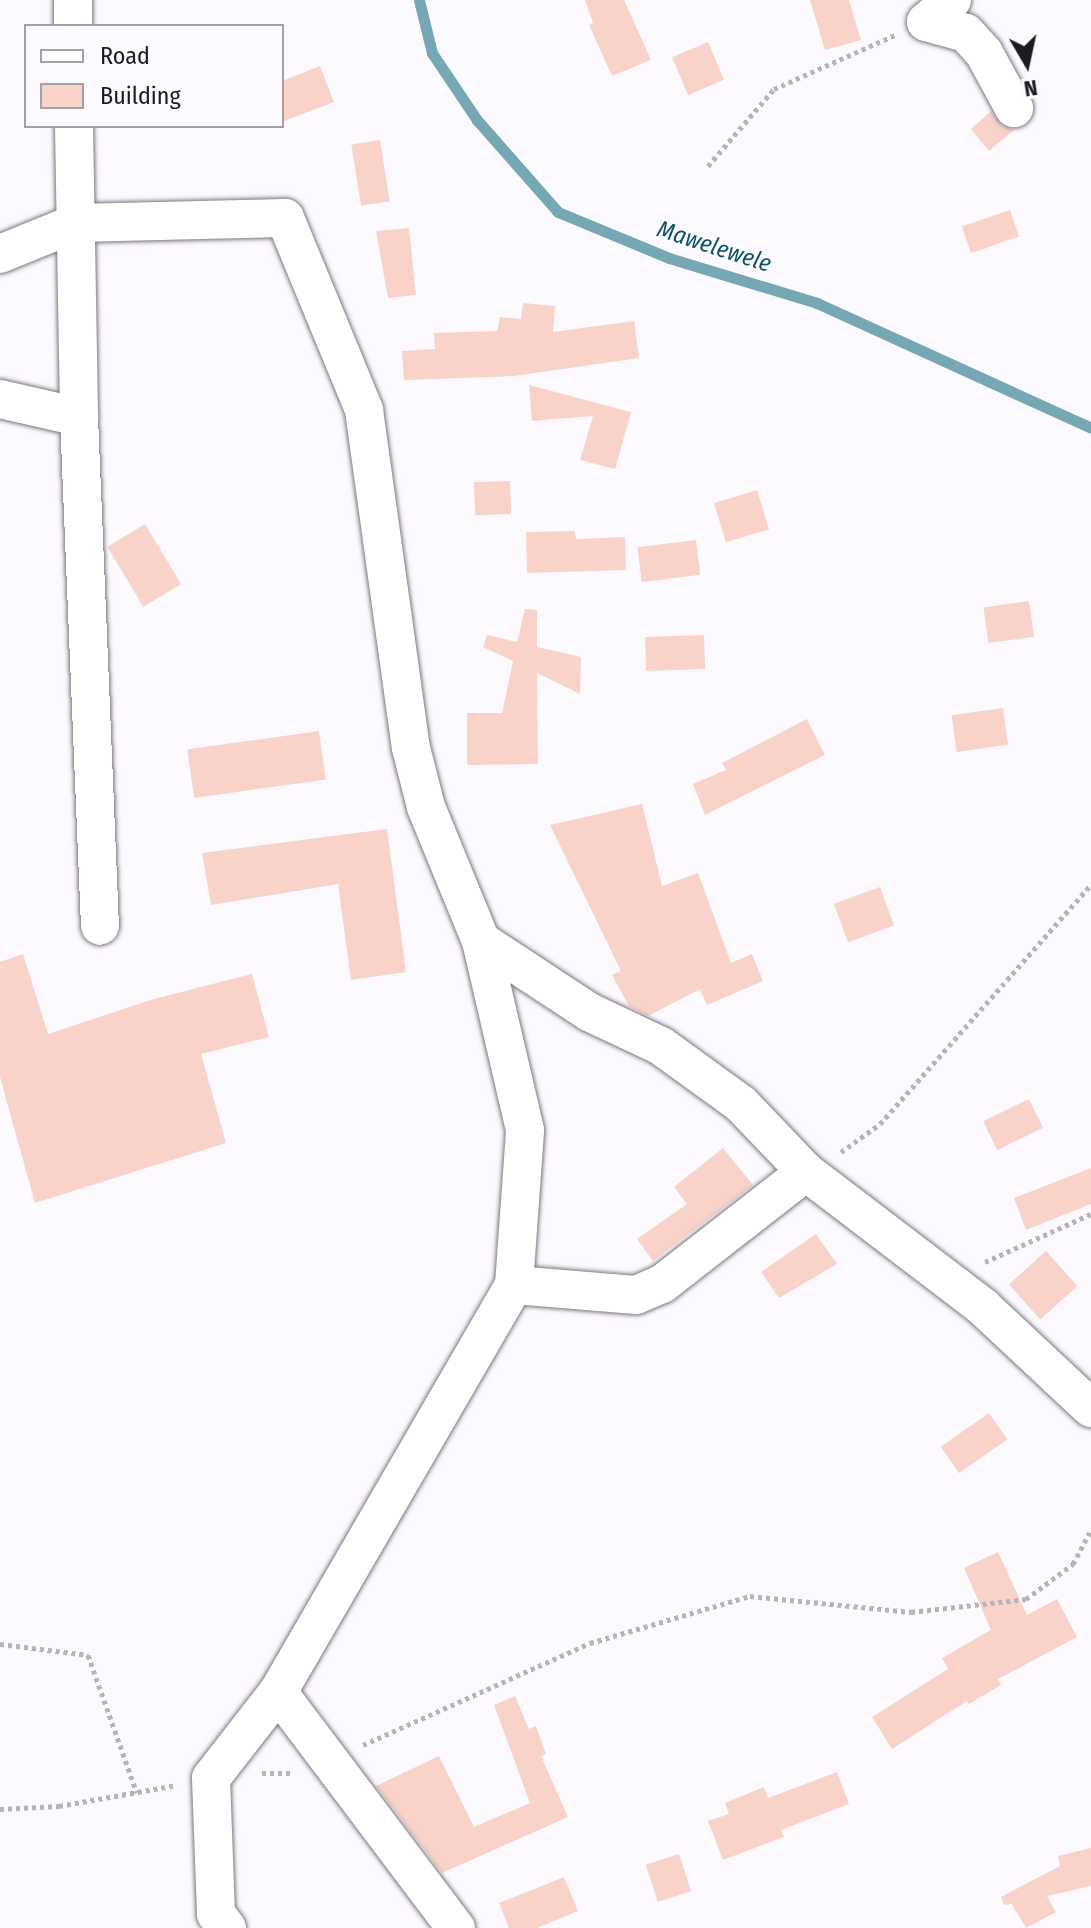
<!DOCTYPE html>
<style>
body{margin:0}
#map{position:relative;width:1091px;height:1928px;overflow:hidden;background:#fcfafe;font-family:"Fira Sans Condensed",sans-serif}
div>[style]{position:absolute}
.stream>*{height:11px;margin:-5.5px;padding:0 5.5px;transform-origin:5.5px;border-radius:5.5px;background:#75a7b5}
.building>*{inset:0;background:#f9d2ca;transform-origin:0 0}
.path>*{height:5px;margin-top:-2.5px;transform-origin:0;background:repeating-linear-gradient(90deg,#b6b4b8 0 4px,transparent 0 8px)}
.roads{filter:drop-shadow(0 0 2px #7d7781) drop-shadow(0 0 2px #7d7781)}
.street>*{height:38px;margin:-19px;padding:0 19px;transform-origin:19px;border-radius:19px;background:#fff}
span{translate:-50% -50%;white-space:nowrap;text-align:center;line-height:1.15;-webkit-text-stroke:8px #fcfafe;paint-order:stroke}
.water-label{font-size:24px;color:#095362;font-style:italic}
.legend{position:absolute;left:24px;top:24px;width:260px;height:104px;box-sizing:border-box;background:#fcfafe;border:2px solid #a3a1a5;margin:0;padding:10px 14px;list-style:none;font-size:24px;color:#1d1b1f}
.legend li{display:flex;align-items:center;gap:16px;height:40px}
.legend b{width:40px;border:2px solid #a3a1a5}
.north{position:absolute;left:987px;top:24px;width:80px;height:80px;-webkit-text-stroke:6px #fcfafe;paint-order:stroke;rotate:171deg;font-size:22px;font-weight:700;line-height:32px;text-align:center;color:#1d1b1f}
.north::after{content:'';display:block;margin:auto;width:28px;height:36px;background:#1d1b1f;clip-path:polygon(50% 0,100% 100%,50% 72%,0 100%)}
</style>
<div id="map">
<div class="stream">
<div style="left:419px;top:0;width:55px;rotate:76.2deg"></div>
<div style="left:432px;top:53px;width:81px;rotate:56.1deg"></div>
<div style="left:477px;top:120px;width:123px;rotate:48.6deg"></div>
<div style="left:558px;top:212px;width:120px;rotate:22.5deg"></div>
<div style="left:669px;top:258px;width:155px;rotate:16.9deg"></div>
<div style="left:817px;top:303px;width:301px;rotate:24.5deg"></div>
</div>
<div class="building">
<div style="clip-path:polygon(585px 0,624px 0,651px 60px,612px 76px,589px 25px,593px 23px)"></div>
<div style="clip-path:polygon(810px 0,849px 0,861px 40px,825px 50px)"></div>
<div style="left:708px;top:42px;width:41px;height:39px;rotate:67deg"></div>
<div style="clip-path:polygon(320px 66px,334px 102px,282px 122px,282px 81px)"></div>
<div style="clip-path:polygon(991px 111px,1002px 126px,1014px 130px,989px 151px,971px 129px)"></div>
<div style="left:380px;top:140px;width:62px;height:29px;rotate:81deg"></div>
<div style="left:1010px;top:210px;width:28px;height:51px;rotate:71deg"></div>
<div style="clip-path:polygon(409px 228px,416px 295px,388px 298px,376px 231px)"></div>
<div style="clip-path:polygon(523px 303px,555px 306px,553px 332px,634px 321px,639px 358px,514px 376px,404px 380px,402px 351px,435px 349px,434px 333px,497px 331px,500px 317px,521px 319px)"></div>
<div style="clip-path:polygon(529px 385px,631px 412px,615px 469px,580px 460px,593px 416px,532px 421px)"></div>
<div style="left:510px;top:481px;width:33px;height:36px;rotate:88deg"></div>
<div style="left:757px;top:490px;width:41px;height:45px;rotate:73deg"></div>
<div style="left:145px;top:524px;width:70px;height:44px;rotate:59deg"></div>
<div style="clip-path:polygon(575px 531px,576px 539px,625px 537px,626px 570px,527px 573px,526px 532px)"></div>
<div style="left:696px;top:540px;width:35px;height:59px;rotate:83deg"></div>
<div style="left:1029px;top:601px;width:36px;height:46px;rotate:82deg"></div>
<div style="clip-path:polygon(525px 609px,537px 610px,537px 647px,581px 657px,580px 694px,537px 673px,538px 764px,467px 765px,467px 713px,502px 713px,513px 661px,483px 647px,487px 635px,517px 642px)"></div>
<div style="left:704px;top:635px;width:34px;height:59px;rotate:88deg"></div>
<div style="left:1003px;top:708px;width:37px;height:52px;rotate:82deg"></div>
<div style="clip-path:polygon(807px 719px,825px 755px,705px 815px,693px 784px,726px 770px,722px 763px)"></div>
<div style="left:319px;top:731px;width:49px;height:133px;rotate:82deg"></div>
<div style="clip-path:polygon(642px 804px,662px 886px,698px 873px,731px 963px,752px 954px,763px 981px,707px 1005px,700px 989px,648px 1016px,629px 1006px,612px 975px,621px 971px,550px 825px)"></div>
<div style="clip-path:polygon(387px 829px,406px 972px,351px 980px,338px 884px,211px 905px,202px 853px)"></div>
<div style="left:880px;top:887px;width:41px;height:49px;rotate:70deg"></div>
<div style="clip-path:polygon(23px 954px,48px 1034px,154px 999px,252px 974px,269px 1037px,201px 1054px,226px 1143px,35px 1203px,0 1077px,0 962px)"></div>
<div style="left:1029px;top:1099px;width:32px;height:51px;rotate:64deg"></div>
<div style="clip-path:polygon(723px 1148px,753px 1185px,653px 1261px,637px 1239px,687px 1204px,674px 1187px)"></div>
<div style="clip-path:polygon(1091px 1168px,1091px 1204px,1026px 1230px,1014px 1198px)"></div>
<div style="clip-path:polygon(816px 1234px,837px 1264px,779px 1298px,761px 1272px)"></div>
<div style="left:1046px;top:1251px;width:47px;height:50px;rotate:48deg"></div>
<div style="left:989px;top:1413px;width:32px;height:59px;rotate:55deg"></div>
<div style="clip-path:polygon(998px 1552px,1027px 1615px,1057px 1599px,1077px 1637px,998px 1679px,1001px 1685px,969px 1704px,967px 1701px,892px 1749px,872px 1717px,948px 1669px,942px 1658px,991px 1630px,964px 1568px)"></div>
<div style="clip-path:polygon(515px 1696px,529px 1729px,536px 1726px,546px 1754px,541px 1756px,568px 1817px,442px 1873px,376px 1786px,439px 1756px,474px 1827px,530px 1803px,494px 1705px)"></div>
<div style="clip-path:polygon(837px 1772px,849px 1804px,781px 1830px,784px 1837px,723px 1860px,708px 1821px,729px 1814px,725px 1803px,764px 1787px,768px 1798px)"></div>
<div style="clip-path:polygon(1091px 1848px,1091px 1886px,1047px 1896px,1056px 1912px,1026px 1928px,1012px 1904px,1004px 1905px,1001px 1897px,1060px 1866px,1058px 1856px)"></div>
<div style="left:679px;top:1854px;width:39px;height:35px;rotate:72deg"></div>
<div style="clip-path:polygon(564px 1877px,578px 1911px,537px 1928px,509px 1928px,499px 1903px)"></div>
</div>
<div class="path">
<div style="left:708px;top:166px;width:101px;rotate:-49.4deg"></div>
<div style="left:774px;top:89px;width:133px;rotate:-24.1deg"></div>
<div style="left:841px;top:1152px;width:48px;rotate:-35.7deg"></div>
<div style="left:880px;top:1124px;width:319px;rotate:-48.6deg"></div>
<div style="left:985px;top:1262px;width:116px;rotate:-24.4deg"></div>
<div style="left:0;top:1644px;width:89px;rotate:7.1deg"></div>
<div style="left:88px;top:1655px;width:146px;rotate:70.5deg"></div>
<div style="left:363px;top:1745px;width:249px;rotate:-24.2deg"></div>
<div style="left:590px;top:1643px;width:167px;rotate:-16.4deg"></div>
<div style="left:750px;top:1596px;width:162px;rotate:5.7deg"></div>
<div style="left:911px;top:1612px;width:116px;rotate:-6.4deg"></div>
<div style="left:1026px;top:1599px;width:59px;rotate:-36.7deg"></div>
<div style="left:1073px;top:1564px;width:38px;rotate:-62deg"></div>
<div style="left:262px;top:1773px;width:30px"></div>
<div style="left:0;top:1809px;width:59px;rotate:-2.9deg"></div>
<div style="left:59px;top:1806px;width:120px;rotate:-10.1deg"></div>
</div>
<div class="roads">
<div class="street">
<div style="left:952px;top:0;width:34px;rotate:140deg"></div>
<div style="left:926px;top:22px;width:41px;rotate:15.4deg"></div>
<div style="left:966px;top:33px;width:27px;rotate:48deg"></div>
<div style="left:984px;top:53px;width:63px;rotate:61.4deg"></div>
<div style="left:73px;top:26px;width:26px;rotate:-90deg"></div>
<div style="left:74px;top:126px;width:291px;rotate:89deg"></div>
<div style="left:79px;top:417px;width:509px;rotate:87.64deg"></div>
<div style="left:0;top:254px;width:82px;rotate:-22.2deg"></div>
<div style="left:76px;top:223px;width:209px;rotate:-1.4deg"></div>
<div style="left:285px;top:218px;width:208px;rotate:67.6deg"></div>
<div style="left:364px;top:410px;width:341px;rotate:82.1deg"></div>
<div style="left:411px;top:748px;width:61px;rotate:75.7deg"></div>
<div style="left:426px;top:807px;width:145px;rotate:67.7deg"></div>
<div style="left:481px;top:941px;width:129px;rotate:33.3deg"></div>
<div style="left:589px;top:1012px;width:80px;rotate:25.3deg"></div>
<div style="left:661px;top:1046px;width:99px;rotate:35.9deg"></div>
<div style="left:741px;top:1104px;width:94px;rotate:46.3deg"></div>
<div style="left:806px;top:1172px;width:223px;rotate:37.3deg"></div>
<div style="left:983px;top:1307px;width:148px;rotate:43.1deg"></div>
<div style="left:0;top:399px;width:81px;rotate:12.8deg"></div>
<div style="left:514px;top:1285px;width:122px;rotate:4.7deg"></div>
<div style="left:636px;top:1295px;width:28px;rotate:-23deg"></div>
<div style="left:662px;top:1284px;width:182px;rotate:-37.9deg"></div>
<div style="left:278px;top:1692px;width:296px;rotate:53deg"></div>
<div style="left:227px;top:1928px;width:18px;rotate:-128deg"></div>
<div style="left:216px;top:1914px;width:136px;rotate:-92.1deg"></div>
<div style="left:211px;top:1778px;width:109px;rotate:-52.1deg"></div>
<div style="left:278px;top:1692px;width:470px;rotate:-59.9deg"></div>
<div style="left:514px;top:1285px;width:155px;rotate:-85.9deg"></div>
<div style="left:525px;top:1130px;width:194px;rotate:-103.1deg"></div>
</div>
</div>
<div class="water-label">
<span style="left:714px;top:247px;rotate:18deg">Mawelewele</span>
</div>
<ul class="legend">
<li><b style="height:10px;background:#fff"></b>Road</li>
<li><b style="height:22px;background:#f9d2ca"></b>Building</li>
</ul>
<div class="north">N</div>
</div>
